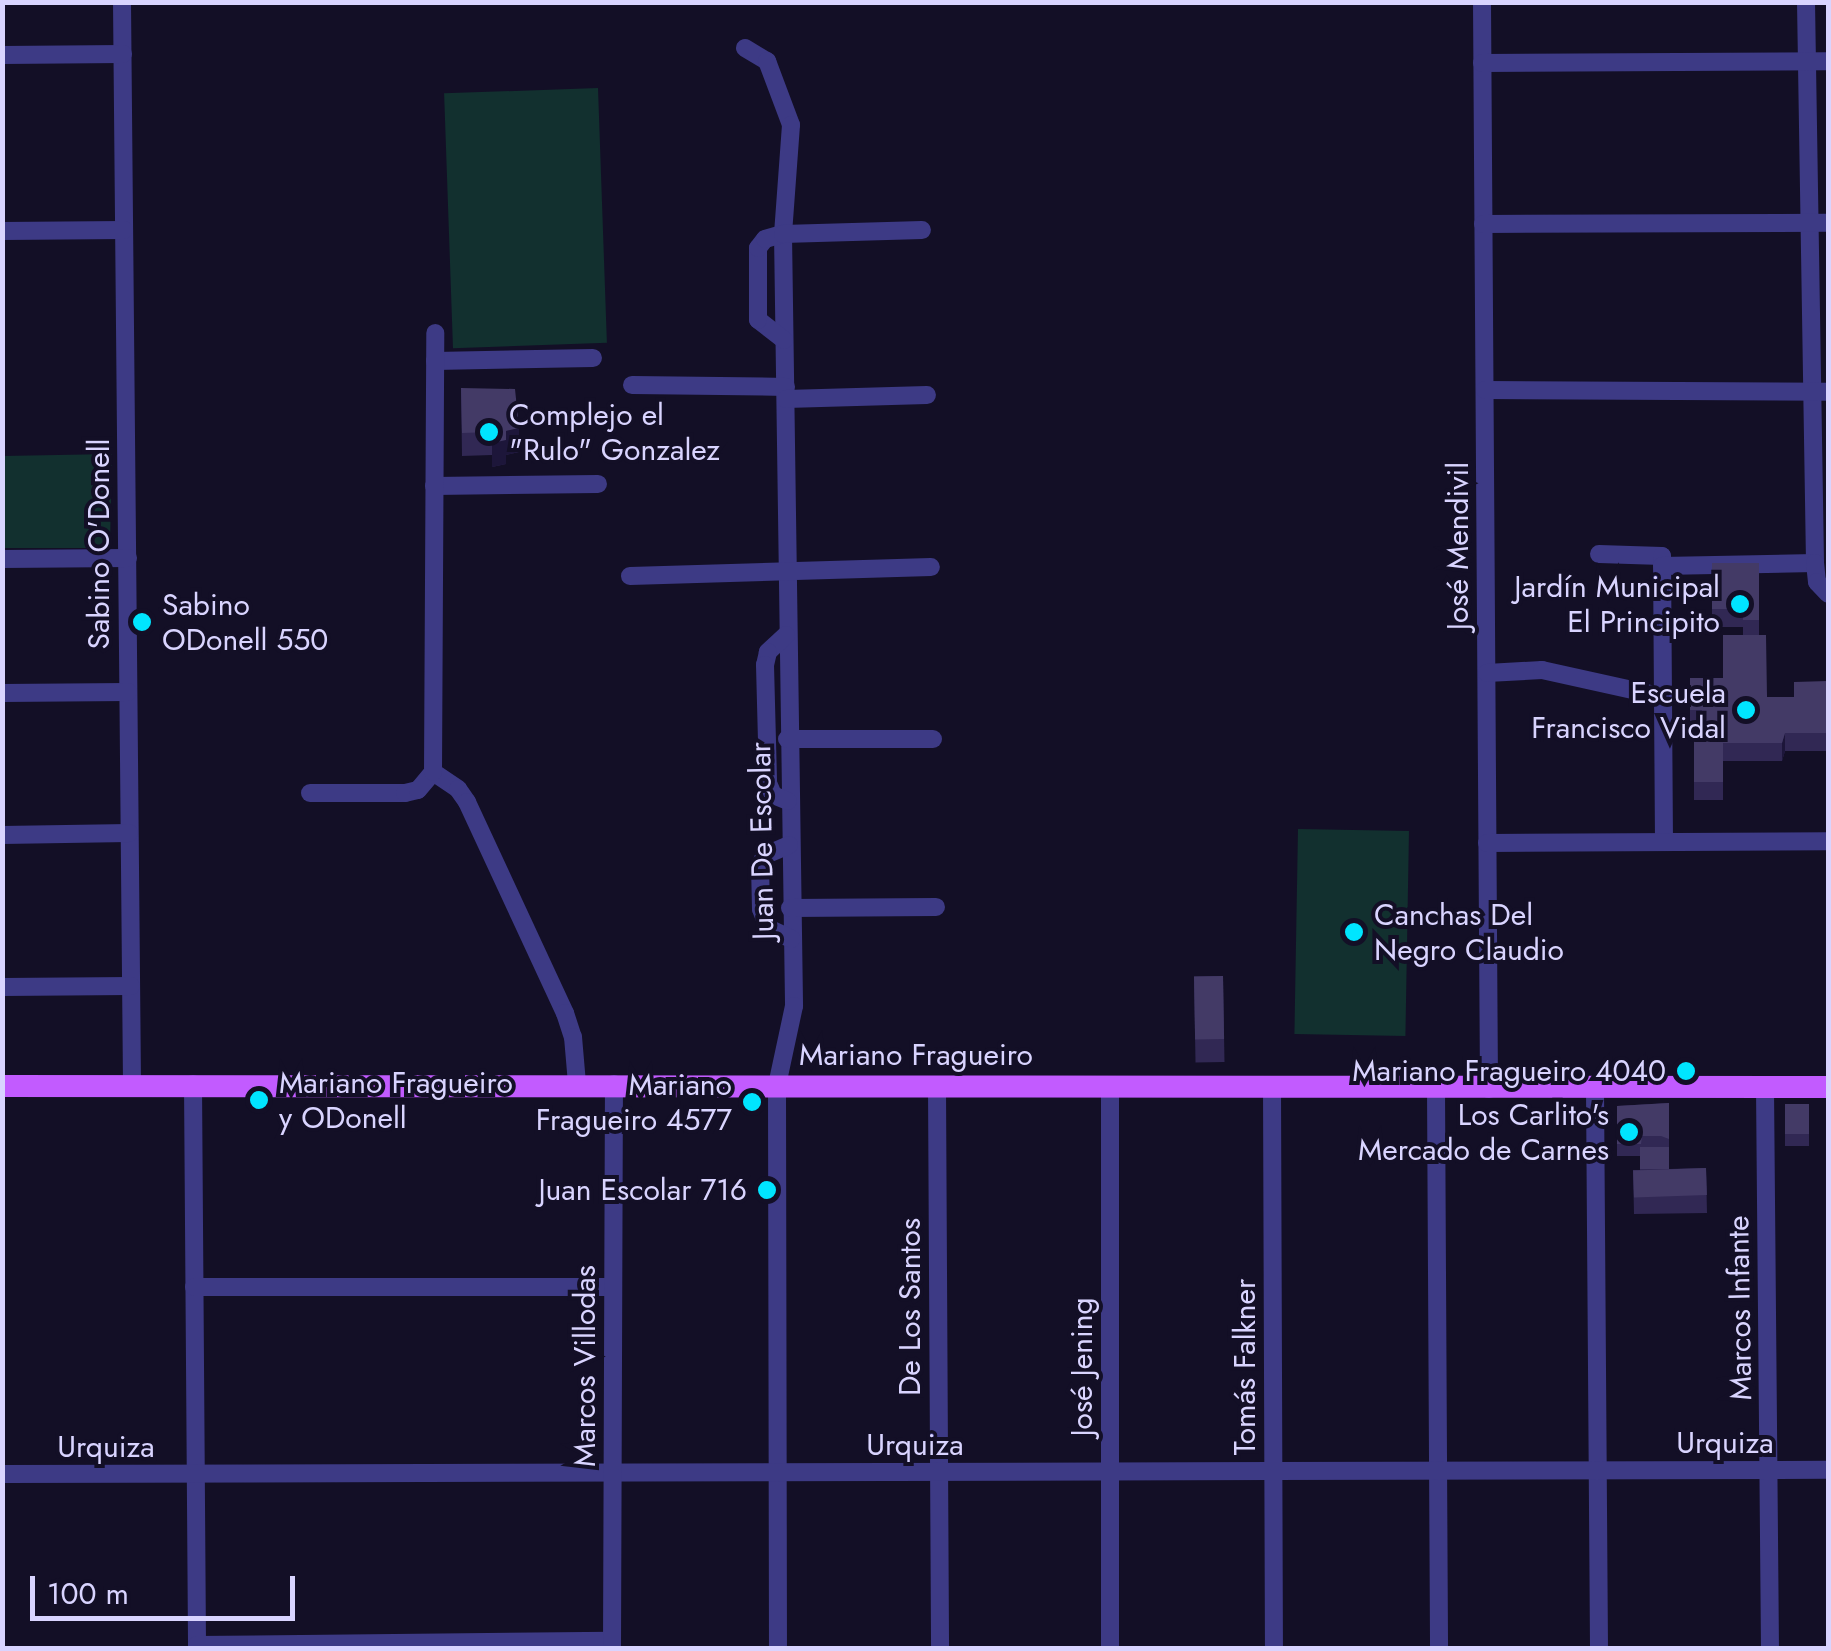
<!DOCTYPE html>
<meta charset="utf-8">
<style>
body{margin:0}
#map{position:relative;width:1831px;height:1651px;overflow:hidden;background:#130f26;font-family:Jost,sans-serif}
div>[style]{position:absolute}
.green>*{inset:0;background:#12302f;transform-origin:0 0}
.minor>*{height:18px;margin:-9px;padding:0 9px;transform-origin:9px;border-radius:9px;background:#3d3a85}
.major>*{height:22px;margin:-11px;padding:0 11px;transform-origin:11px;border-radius:11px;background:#c25bff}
.wall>*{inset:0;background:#312854;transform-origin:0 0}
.shaded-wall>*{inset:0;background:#1d163a}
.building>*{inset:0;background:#433a66;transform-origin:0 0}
.dots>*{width:28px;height:28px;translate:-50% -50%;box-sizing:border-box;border:5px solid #130f26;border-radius:50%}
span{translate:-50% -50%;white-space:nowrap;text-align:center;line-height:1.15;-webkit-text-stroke:8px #130f26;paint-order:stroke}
.poi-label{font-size:30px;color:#d9d4ff}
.left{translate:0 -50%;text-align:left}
.right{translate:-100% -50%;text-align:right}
.street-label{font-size:30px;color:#d9d4ff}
.frame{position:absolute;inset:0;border:5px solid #d9d4ff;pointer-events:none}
.scale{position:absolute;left:30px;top:1576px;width:265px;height:45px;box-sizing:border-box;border:5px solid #d9d4ff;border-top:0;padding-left:12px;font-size:30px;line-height:35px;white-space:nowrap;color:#d9d4ff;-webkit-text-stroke:8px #130f26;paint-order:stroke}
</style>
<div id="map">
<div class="green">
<div style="left:598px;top:88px;width:255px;height:154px;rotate:88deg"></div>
<div style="clip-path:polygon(112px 454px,110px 543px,104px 548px,3px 548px,3px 456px)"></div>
<div style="left:1298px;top:829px;width:111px;height:205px;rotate:1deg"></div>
</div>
<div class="minor">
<div style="left:122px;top:2px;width:1083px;rotate:89.47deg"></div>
<div style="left:1482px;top:2px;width:1087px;rotate:89.63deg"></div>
<div style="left:1806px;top:2px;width:561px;rotate:89.08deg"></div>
<div style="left:745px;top:48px;width:26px;rotate:31deg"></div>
<div style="left:767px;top:61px;width:68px;rotate:69.4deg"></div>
<div style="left:791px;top:125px;width:109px;rotate:94.2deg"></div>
<div style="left:783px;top:234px;width:772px;rotate:89.18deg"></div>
<div style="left:794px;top:1006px;width:81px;rotate:102.1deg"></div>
<div style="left:777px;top:1085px;width:563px;rotate:89.9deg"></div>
<div style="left:2px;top:55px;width:121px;rotate:-0.5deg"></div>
<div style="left:1482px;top:63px;width:346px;rotate:-0.3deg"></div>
<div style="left:1483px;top:224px;width:345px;rotate:-0.2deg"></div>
<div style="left:2px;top:231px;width:122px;rotate:-0.5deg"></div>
<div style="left:784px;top:340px;width:33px;rotate:-142deg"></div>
<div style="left:758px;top:320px;width:72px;rotate:-90deg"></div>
<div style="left:758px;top:248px;width:11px;rotate:-52deg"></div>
<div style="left:765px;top:239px;width:19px;rotate:-16deg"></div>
<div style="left:783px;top:234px;width:139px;rotate:-1.6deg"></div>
<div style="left:435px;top:361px;width:158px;rotate:-1.1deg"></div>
<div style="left:632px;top:385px;width:154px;rotate:0.7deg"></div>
<div style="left:1485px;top:390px;width:343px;rotate:0.3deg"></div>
<div style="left:786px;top:399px;width:141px;rotate:-1.6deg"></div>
<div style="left:434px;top:486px;width:164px;rotate:-0.7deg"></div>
<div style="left:1599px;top:554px;width:63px;rotate:1.8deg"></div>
<div style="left:1662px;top:556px;width:285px;rotate:89.6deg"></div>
<div style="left:2px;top:559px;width:126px;rotate:-0.5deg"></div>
<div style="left:1662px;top:566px;width:153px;rotate:-1.1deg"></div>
<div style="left:1815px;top:563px;width:19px;rotate:84deg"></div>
<div style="left:1817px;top:582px;width:16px;rotate:47deg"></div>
<div style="left:630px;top:576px;width:301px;rotate:-1.7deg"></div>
<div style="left:786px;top:635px;width:25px;rotate:137deg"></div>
<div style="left:768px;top:652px;width:13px;rotate:103deg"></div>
<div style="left:765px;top:665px;width:118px;rotate:88.5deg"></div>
<div style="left:768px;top:783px;width:13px;rotate:67deg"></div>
<div style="left:773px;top:795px;width:16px;rotate:22deg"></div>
<div style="left:1487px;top:673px;width:55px;rotate:-3.1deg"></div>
<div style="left:1542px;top:670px;width:125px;rotate:12.5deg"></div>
<div style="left:2px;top:693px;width:126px;rotate:-0.5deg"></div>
<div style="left:787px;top:739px;width:146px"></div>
<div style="left:433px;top:772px;width:30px;rotate:34deg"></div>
<div style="left:458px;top:789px;width:16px;rotate:55deg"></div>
<div style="left:467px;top:802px;width:233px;rotate:65.1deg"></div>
<div style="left:565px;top:1013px;width:25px;rotate:72deg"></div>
<div style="left:573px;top:1037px;width:47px;rotate:85.1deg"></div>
<div style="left:310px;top:793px;width:95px"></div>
<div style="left:405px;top:793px;width:13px;rotate:-13deg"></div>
<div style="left:418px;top:790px;width:23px;rotate:-50deg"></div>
<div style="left:433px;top:772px;width:439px;rotate:-89.7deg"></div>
<div style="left:2px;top:835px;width:127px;rotate:-0.9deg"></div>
<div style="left:1487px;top:843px;width:341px;rotate:-0.3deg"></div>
<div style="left:789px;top:845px;width:26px;rotate:157deg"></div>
<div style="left:765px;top:855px;width:11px;rotate:117deg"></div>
<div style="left:760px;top:865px;width:44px;rotate:88.7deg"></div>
<div style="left:761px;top:909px;width:20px;rotate:70deg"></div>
<div style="left:768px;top:928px;width:26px;rotate:25deg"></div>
<div style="left:790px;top:908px;width:146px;rotate:-0.4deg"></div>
<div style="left:2px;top:987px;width:129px;rotate:-0.4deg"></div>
<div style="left:193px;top:1084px;width:564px;rotate:89.59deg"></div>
<div style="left:937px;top:1086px;width:562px;rotate:89.69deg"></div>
<div style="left:1272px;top:1086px;width:562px;rotate:89.8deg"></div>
<div style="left:1436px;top:1088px;width:560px;rotate:89.69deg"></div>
<div style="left:1765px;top:1088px;width:560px;rotate:89.49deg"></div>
<div style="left:1595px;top:1089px;width:559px;rotate:89.59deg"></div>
<div style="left:194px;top:1287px;width:418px"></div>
<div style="left:2px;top:1474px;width:1826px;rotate:-0.13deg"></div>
<div style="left:197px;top:1645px;width:415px;rotate:-0.6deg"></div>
<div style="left:612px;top:1648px;width:564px;rotate:-89.8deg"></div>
<div style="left:1110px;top:1648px;width:562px;rotate:-90deg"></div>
</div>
<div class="major">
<div style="left:2px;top:1086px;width:1826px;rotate:0.03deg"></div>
</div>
<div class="wall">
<div style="clip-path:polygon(461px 388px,519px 452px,506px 455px,506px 464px,492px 467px,492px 455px,462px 456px)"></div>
<div style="clip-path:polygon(1712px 563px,1759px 563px,1759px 635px,1767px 697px,1794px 697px,1828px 681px,1828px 751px,1785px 751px,1782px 761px,1723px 761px,1723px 800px,1694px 800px,1694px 740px,1703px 739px,1702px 728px,1690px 728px,1690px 678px,1723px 678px,1743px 635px,1743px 627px,1712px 627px)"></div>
<div style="left:1223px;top:976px;width:86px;height:29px;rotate:89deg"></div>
<div style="clip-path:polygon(1669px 1103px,1669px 1169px,1706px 1168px,1707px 1213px,1634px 1214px,1633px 1170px,1640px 1170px,1640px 1156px,1617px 1156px,1617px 1106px)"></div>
<div style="left:1785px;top:1104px;width:24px;height:42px"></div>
</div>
<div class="shaded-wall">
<div style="clip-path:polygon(519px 428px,519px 452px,506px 455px,506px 464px,492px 467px,492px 443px,506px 431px)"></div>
<div style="clip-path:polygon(1785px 733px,1785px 751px,1782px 761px,1782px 743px)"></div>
</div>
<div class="building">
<div style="clip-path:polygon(461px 388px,515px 389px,519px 428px,506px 431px,506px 440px,492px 443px,492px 432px,462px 433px)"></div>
<div style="clip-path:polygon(1712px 563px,1759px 563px,1759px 620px,1743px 620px,1743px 609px,1712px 609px)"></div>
<div style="clip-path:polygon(1723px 635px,1766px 635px,1767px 697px,1794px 697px,1794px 682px,1828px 681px,1828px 733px,1785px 733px,1782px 743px,1723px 743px,1723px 782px,1694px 782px,1694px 740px,1712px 739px,1712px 735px,1703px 735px,1702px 710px,1690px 710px,1690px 678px,1723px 678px)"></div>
<div style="left:1223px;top:976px;width:63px;height:29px;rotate:89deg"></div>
<div style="clip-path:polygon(1669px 1103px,1669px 1139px,1661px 1136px,1642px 1136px,1641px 1144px,1617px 1144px,1617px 1106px)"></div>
<div style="left:1785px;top:1104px;width:24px;height:30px"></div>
<div style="left:1669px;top:1147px;width:22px;height:29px;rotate:90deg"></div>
<div style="left:1706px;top:1168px;width:27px;height:73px;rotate:88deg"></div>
</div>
<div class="dots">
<div style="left:489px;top:432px;background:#00e5ff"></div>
<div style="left:1740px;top:604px;background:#00e5ff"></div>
<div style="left:142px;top:622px;background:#00e5ff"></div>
<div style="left:1746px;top:710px;background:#00e5ff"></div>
<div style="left:1354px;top:932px;background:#00e5ff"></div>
<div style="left:1686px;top:1071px;background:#00e5ff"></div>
<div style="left:259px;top:1100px;background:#00e5ff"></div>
<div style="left:752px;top:1102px;background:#00e5ff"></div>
<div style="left:1629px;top:1132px;background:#00e5ff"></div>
<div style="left:767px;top:1190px;background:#00e5ff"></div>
</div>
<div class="poi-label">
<span class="left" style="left:509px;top:432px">Complejo el<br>"Rulo" Gonzalez</span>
<span class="right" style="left:1720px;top:604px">Jardín Municipal<br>El Principito</span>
<span class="left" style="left:162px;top:622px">Sabino<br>ODonell 550</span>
<span class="right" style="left:1726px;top:710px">Escuela<br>Francisco Vidal</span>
<span class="left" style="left:1374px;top:932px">Canchas Del<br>Negro Claudio</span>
<span class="right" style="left:1666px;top:1071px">Mariano Fragueiro 4040</span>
<span class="left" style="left:279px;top:1100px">Mariano Fragueiro<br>y ODonell</span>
<span class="right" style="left:732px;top:1102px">Mariano<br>Fragueiro 4577</span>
<span class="right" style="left:1609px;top:1132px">Los Carlito's<br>Mercado de Carnes</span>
<span class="right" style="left:747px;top:1190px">Juan Escolar 716</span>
</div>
<div class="street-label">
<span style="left:99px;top:544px;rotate:-90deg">Sabino O'Donell</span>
<span style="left:1458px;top:546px;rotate:-90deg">José Mendivil</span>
<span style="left:762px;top:841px;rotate:-91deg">Juan De Escolar</span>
<span style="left:916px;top:1055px">Mariano Fragueiro</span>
<span style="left:910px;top:1307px;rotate:-90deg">De Los Santos</span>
<span style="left:1740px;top:1308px;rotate:-91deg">Marcos Infante</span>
<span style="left:585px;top:1366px;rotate:-90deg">Marcos Villodas</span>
<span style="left:1082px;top:1367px;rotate:-90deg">José Jening</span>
<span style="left:1245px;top:1367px;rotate:-90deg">Tomás Falkner</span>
<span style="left:1725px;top:1443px">Urquiza</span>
<span style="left:915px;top:1445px">Urquiza</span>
<span style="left:106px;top:1447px">Urquiza</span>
</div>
<div class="frame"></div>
<div class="scale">100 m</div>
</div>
